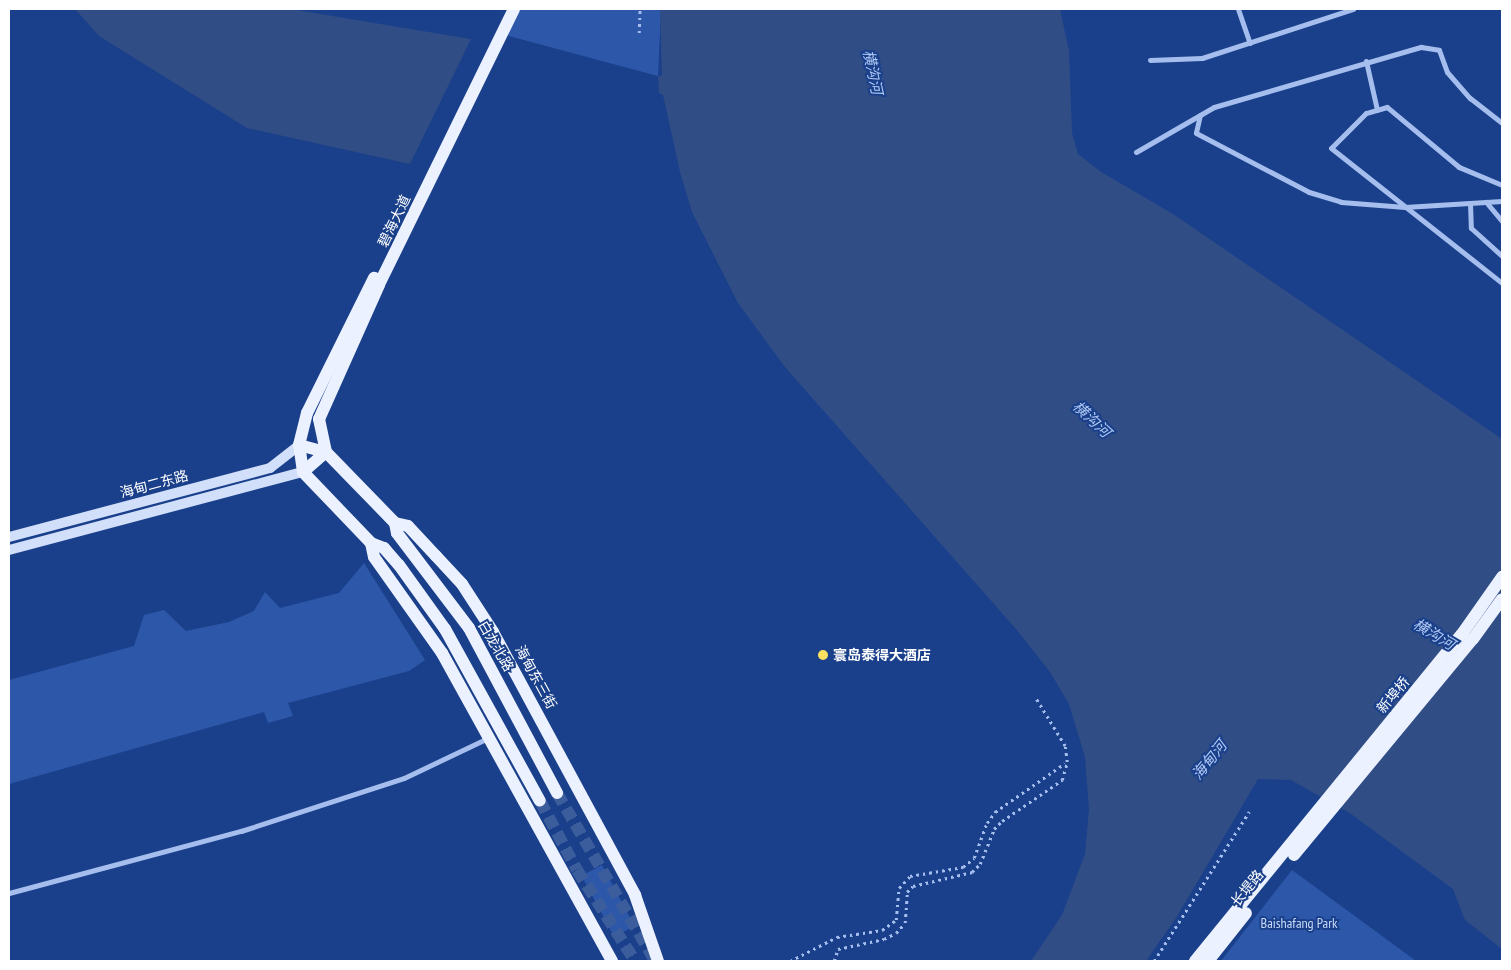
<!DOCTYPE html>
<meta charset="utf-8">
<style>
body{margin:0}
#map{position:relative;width:1511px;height:970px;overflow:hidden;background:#1a408b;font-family:"PT Sans Narrow","Noto Sans SC",sans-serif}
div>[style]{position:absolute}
.green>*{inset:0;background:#2d58aa;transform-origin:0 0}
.water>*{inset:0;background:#314d85}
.primary-tunnel>*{height:12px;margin-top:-6px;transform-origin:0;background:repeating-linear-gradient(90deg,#3c5d9c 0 12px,transparent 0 18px)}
.path>*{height:2.5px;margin-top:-1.25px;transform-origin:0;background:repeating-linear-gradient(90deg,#a5beee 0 2.5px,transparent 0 6.5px)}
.minor>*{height:5px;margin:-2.5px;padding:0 2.5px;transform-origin:2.5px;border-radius:2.5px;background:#a5beee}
.secondary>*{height:10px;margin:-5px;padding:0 5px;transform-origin:5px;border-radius:5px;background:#d1dffa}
.primary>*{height:12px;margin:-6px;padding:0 6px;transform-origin:6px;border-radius:6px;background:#ebf1ff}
.dots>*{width:14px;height:14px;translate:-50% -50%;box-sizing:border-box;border:2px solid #1a408b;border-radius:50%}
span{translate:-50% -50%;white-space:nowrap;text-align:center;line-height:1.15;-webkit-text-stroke:4px #1a408b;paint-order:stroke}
.street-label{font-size:14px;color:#fff}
.poi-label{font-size:14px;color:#fff;font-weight:700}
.left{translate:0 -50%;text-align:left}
.park-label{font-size:14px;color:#cadbfa}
.water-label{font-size:15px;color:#b0c9f5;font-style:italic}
.frame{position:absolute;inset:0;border:10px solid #fff;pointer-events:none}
</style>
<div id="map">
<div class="green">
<div style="clip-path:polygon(513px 9px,661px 9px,658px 76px,501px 34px)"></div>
<div style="clip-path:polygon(364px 563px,425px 660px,409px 671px,288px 703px,293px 716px,268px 723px,264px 712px,9px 784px,9px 680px,134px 646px,144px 615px,164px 610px,186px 631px,229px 622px,254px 611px,265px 592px,280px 608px,339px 593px)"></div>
<div style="left:602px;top:865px;width:69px;height:23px;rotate:62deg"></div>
<div style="clip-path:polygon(1292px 870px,1416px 961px,1221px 961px)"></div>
</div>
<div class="water">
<div style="clip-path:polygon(75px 9px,290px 9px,471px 39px,410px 164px,247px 128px,99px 36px)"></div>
<div style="clip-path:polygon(660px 9px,1060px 9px,1069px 51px,1072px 133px,1078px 154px,1101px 172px,1173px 214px,1502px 439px,1502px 949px,1465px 920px,1453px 889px,1351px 814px,1291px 780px,1258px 779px,1176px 918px,1146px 961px,1031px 961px,1062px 915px,1085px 854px,1089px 809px,1085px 757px,1069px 704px,1050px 672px,1016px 629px,785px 367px,738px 303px,692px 212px,680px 172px,663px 95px,659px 93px,658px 76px,662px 76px)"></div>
</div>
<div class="primary-tunnel">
<div style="left:557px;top:793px;width:194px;rotate:59.7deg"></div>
<div style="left:540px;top:801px;width:78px;rotate:61.8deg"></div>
<div style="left:577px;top:870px;width:108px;rotate:57.5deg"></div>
</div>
<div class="path">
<div style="left:639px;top:33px;width:24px;rotate:-88deg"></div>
<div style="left:790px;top:961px;width:53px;rotate:-27.1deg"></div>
<div style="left:837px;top:937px;width:46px;rotate:-8.8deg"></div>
<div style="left:882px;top:930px;width:17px;rotate:-36deg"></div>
<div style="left:896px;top:920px;width:32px;rotate:-85deg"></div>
<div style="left:899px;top:888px;width:16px;rotate:-47deg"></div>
<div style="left:910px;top:876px;width:54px;rotate:-9.6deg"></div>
<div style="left:963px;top:867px;width:14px;rotate:-39deg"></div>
<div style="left:974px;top:858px;width:37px;rotate:-70deg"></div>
<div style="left:987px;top:823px;width:14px;rotate:-54deg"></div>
<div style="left:995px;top:812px;width:85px;rotate:-35deg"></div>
<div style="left:834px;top:961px;width:13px;rotate:-72deg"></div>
<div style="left:838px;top:949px;width:47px;rotate:-12.3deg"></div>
<div style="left:884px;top:939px;width:13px;rotate:-27deg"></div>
<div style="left:896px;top:933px;width:13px;rotate:-48deg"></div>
<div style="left:905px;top:923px;width:31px;rotate:-86deg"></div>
<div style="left:907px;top:892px;width:8px;rotate:-45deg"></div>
<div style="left:913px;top:886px;width:61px;rotate:-13.3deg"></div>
<div style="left:972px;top:872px;width:11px;rotate:-45deg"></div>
<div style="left:980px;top:864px;width:38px;rotate:-68deg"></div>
<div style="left:994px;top:829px;width:11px;rotate:-45deg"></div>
<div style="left:1002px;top:821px;width:73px;rotate:-34.3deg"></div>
<div style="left:1062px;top:780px;width:19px;rotate:-74deg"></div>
<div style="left:1067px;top:762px;width:16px;rotate:-97deg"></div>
<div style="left:1065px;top:746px;width:57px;rotate:-121.5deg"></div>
<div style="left:1154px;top:961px;width:177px;rotate:-57.5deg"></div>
</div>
<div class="minor">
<div style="left:1238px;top:9px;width:36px;rotate:71deg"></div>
<div style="left:1150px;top:60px;width:52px;rotate:-2.2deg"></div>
<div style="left:1202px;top:58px;width:159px;rotate:-18deg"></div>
<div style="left:1366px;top:61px;width:50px;rotate:77.3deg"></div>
<div style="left:1200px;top:115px;width:18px;rotate:103deg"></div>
<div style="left:1196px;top:133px;width:127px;rotate:27.6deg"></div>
<div style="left:1309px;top:192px;width:34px;rotate:17deg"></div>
<div style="left:1341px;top:202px;width:64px;rotate:4.5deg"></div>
<div style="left:1405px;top:207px;width:97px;rotate:-3.5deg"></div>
<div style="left:1136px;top:152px;width:90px;rotate:-30deg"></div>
<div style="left:1214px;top:107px;width:216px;rotate:-16.2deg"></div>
<div style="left:1421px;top:47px;width:18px;rotate:9deg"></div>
<div style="left:1439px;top:50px;width:23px;rotate:70deg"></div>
<div style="left:1447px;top:72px;width:35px;rotate:49deg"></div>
<div style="left:1470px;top:98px;width:41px;rotate:38deg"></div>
<div style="left:1502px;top:185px;width:47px;rotate:-157.3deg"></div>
<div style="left:1459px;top:167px;width:94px;rotate:-140.2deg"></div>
<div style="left:1387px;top:107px;width:22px;rotate:164deg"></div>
<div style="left:1366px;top:113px;width:49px;rotate:135deg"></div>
<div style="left:1331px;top:148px;width:218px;rotate:38.3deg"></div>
<div style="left:1486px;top:202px;width:25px;rotate:50deg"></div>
<div style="left:1470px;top:203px;width:25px;rotate:88deg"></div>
<div style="left:1471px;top:228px;width:42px;rotate:42.1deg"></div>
<div style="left:9px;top:893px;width:240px;rotate:-15deg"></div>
<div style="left:241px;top:831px;width:171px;rotate:-18deg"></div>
<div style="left:404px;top:778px;width:93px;rotate:-25.5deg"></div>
</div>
<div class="secondary">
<div style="left:9px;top:537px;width:270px;rotate:-14.8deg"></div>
<div style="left:270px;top:468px;width:37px;rotate:-38deg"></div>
<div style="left:9px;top:550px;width:304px;rotate:-14.9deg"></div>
</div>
<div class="primary">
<div style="left:514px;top:9px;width:307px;rotate:116.1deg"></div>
<div style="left:379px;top:285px;width:147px;rotate:114.1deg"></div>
<div style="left:319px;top:419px;width:34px;rotate:78deg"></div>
<div style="left:326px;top:452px;width:99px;rotate:45.8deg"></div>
<div style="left:395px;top:523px;width:13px;rotate:13deg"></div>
<div style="left:408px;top:526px;width:41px;rotate:47deg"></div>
<div style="left:436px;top:556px;width:38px;rotate:47deg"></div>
<div style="left:462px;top:584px;width:57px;rotate:57.1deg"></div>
<div style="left:493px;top:632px;width:299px;rotate:61.6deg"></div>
<div style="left:635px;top:895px;width:70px;rotate:70.8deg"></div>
<div style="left:299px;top:445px;width:28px;rotate:15deg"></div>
<div style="left:326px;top:452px;width:30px;rotate:139deg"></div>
<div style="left:303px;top:472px;width:27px;rotate:-98deg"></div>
<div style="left:299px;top:445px;width:33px;rotate:-76deg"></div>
<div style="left:307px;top:413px;width:151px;rotate:-63.6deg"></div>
<div style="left:303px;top:472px;width:98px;rotate:46.2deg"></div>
<div style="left:371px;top:543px;width:14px;rotate:78deg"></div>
<div style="left:374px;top:557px;width:118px;rotate:54.7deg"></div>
<div style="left:442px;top:653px;width:352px;rotate:61.1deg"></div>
<div style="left:395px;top:523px;width:10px;rotate:79deg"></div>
<div style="left:397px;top:533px;width:119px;rotate:52.8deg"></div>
<div style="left:469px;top:628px;width:187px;rotate:61.9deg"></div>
<div style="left:371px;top:543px;width:14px;rotate:21deg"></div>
<div style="left:384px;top:548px;width:23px;rotate:49deg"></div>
<div style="left:399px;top:565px;width:79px;rotate:54.3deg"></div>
<div style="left:445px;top:629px;width:196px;rotate:61.1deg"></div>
<div style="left:1294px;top:855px;width:281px;rotate:-50.4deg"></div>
<div style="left:1473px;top:639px;width:49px;rotate:-54.1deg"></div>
<div style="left:1195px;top:961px;width:422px;rotate:-50.8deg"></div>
<div style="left:1462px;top:634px;width:70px;rotate:-54.9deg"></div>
<div style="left:1208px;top:961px;width:61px;rotate:-51.6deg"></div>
</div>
<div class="dots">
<div style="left:823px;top:655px;background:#ffe161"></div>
</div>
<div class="street-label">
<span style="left:394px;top:221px;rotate:-64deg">碧海大道</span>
<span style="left:154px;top:484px;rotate:-15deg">海甸二东路</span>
<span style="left:496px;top:646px;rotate:60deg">白龙北路</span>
<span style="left:536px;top:677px;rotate:61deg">海甸东三街</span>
<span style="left:1393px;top:695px;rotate:-50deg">新埠桥</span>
<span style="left:1247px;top:888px;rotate:-51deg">长堤路</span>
</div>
<div class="poi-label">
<span class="left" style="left:833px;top:655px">寰岛泰得大酒店</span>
</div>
<div class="park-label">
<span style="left:1299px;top:923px">Baishafang Park</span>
</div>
<div class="water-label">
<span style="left:873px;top:72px;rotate:78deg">横沟河</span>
<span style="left:1092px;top:419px;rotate:43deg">横沟河</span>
<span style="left:1434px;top:634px;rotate:31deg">横沟河</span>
<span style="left:1209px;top:760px;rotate:-51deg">海甸河</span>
</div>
<div class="frame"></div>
</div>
